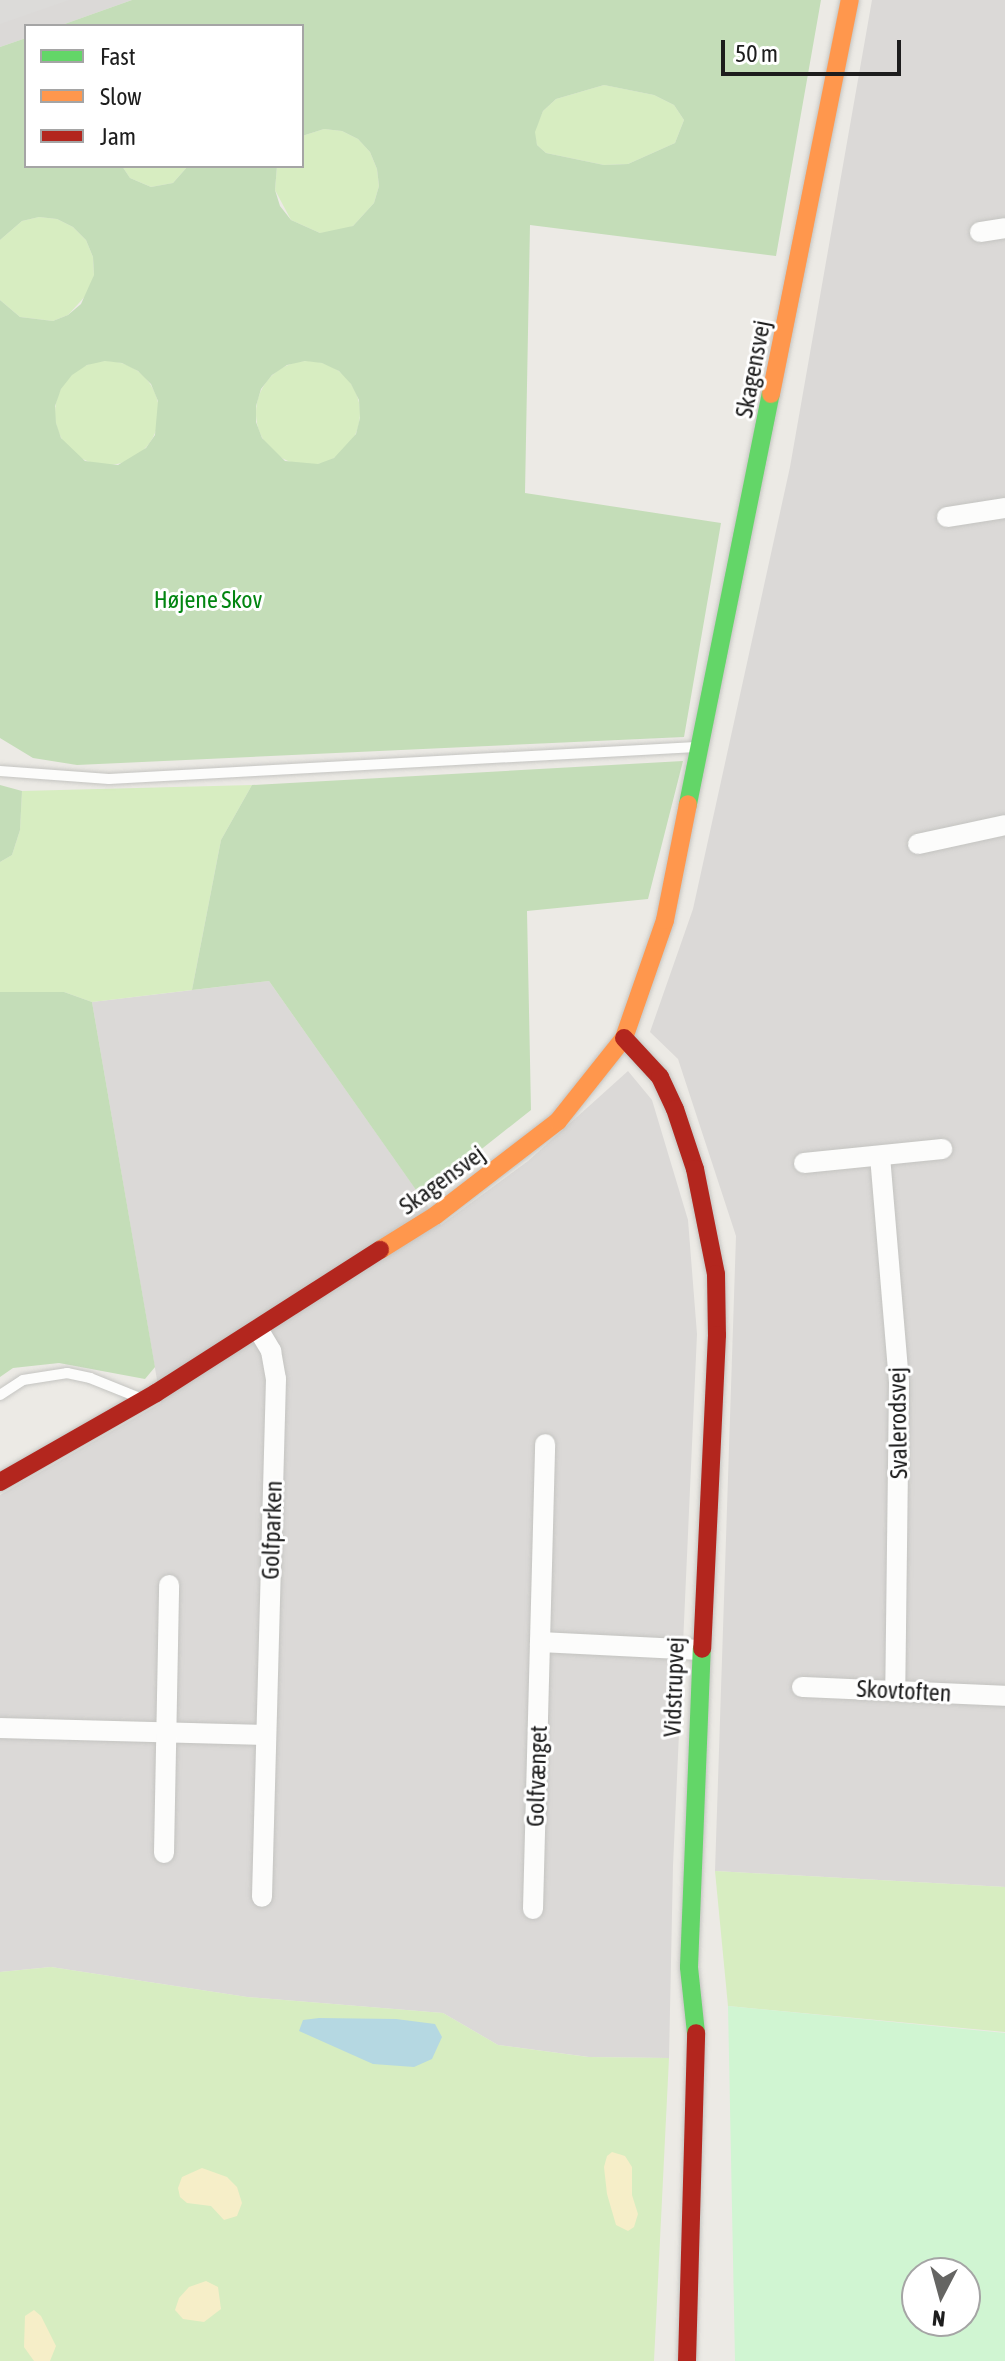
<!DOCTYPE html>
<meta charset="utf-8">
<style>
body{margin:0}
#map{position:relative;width:1005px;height:2361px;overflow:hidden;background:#eceae5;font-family:"Asap Condensed",sans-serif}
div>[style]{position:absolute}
.residential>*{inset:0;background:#dbd9d7}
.grass>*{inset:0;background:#d7edc1}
.round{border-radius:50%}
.forest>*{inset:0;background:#c4ddb8}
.sand>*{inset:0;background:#f6eec8}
.park>*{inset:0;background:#d0f5d2}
.parking>*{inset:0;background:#dcdbd9}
.water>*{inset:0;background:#b5d8e2}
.roads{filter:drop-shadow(0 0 2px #c4c4c1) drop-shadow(0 0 2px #c4c4c1)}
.lane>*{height:10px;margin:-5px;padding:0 5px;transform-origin:5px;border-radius:5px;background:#fcfcfb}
.street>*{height:20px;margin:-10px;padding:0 10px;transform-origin:10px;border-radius:10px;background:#fcfcfb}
.fast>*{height:18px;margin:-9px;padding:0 9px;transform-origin:9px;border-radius:9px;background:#63d668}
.slow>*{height:18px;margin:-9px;padding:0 9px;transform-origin:9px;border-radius:9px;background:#ff974d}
.jam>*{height:18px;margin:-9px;padding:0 9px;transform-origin:9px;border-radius:9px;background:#b3261e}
span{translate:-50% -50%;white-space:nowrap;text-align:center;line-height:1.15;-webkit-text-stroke:6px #fff;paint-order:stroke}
.street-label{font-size:24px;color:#1d1d1d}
.park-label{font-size:24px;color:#028511}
.legend{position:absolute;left:24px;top:24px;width:280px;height:144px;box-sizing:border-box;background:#fff;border:2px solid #a5a5a5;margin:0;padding:10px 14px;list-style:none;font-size:24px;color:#1d1d1d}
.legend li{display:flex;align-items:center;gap:16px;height:40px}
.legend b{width:40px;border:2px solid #a5a5a5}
.north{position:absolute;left:901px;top:2257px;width:80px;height:80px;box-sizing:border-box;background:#fff;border:2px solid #a5a5a5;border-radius:50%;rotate:186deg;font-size:22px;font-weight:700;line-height:32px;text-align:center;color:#1d1d1d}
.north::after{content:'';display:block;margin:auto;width:28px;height:36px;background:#656563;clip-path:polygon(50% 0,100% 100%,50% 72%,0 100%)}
.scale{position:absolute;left:721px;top:40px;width:180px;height:36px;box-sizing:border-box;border:4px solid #1d1d1d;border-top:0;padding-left:10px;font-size:24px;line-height:28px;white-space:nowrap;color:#1d1d1d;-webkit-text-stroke:6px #fff;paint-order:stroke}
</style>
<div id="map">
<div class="residential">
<div style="clip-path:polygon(0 0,132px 0,59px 26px,26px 26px,26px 38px,0 47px)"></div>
<div style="clip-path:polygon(872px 0,1005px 0,1005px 1887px,715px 1871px,736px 1236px,678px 1059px,650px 1032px,693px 909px,790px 467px)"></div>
<div style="clip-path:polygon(269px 981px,441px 1225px,528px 1161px,628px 1071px,652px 1100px,688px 1220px,697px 1334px,673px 1866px,669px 2058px,589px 2057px,498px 2045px,443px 2013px,247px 1997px,51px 1967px,0 1972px,0 1495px,161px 1403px,92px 1002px)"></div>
</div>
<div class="grass">
<div style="clip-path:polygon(604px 85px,654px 95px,674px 105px,684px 120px,675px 143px,628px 164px,604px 165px,546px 153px,537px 145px,534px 132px,543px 111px,556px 99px)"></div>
<div style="clip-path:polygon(324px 129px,342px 131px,358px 139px,370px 152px,377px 169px,379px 186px,374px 203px,353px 226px,337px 232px,320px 233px,291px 220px,275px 190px,277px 166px,302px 166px,302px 136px)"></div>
<div style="clip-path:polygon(122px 166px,188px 166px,173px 183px,151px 187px,130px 178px)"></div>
<div style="clip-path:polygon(39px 217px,57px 219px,73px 227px,86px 240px,93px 257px,94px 275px,90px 291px,68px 315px,53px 321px,20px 317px,0 300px,0 240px,22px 221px)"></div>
<div class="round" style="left:256px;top:361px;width:104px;height:104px"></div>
<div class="round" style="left:55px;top:361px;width:104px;height:104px"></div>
<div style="clip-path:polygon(252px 785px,221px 840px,192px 990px,92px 1002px,64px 992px,0 992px,0 862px,12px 855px,20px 830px,22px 791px)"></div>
<div style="clip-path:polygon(715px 1871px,1005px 1887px,1005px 2032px,728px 2006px)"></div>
<div style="clip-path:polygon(51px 1967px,247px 1997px,443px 2013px,498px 2045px,588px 2057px,669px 2058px,654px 2361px,0 2361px,0 1972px)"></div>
</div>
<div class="forest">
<div style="clip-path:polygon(evenodd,132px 0,821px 0,776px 256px,530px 225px,525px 493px,721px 523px,684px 737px,77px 765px,33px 758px,0 738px,0 300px,20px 317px,53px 321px,68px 315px,81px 304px,94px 275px,93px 257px,86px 240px,73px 227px,57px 219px,39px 217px,22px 221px,0 240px,0 47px,26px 38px,26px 166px,122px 166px,130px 178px,151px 187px,173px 183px,188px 166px,277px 166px,275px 190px,280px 206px,291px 220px,320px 233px,353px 226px,374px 203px,379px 186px,377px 169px,370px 152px,358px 139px,342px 131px,324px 129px,302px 136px,302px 26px,59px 26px,132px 0,604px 85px,654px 95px,674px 105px,684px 120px,675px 143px,628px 164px,604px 165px,546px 153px,537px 145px,535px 132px,543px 111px,556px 99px,604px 85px,132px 0,105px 361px,122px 363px,138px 371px,151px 384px,158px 401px,155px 435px,146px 448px,118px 465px,85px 461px,61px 438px,56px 423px,55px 406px,61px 389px,72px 375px,87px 365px,105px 361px,132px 0,305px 361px,322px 363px,339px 371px,351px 384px,359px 400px,360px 418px,356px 434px,334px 458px,318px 464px,285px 461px,262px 438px,256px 422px,256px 406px,261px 389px,272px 375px,287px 365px,305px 361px)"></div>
<div style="clip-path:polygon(683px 761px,648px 899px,527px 911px,531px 1110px,421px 1197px,269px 981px,192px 990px,221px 840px,252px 785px)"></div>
<div style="clip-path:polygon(0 785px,22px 791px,20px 830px,12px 855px,0 862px)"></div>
<div style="clip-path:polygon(0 992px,64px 992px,92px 1002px,155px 1367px,145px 1379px,59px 1363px,13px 1368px,0 1377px)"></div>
</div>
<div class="sand">
<div style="clip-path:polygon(612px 2152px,625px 2156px,632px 2167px,632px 2195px,638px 2214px,634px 2227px,628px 2231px,616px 2225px,607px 2194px,604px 2167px,607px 2156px)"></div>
<div style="clip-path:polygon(202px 2168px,227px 2177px,237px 2187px,242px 2203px,237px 2216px,224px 2220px,211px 2206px,187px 2203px,180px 2197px,178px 2188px,182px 2177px)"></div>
<div style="clip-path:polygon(206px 2281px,218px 2287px,221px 2309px,204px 2322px,183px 2319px,175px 2310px,179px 2298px,189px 2287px)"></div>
<div style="clip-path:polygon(34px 2310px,41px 2316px,56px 2346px,50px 2361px,34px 2361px,24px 2347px,25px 2316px)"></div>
</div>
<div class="park">
<div style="clip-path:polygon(evenodd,728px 2006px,1005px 2033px,1005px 2361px,735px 2361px,728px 2006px,917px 2273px,965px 2273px,965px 2321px,917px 2321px,917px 2273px)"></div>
</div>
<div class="parking">
<div style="clip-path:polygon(0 0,69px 0,0 24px)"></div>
</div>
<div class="water">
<div style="clip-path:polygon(319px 2018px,396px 2019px,435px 2024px,442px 2037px,432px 2059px,414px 2067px,373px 2064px,299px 2031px,303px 2020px)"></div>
</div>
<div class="roads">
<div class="lane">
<div style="left:0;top:771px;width:109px;rotate:4.2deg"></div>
<div style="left:109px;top:779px;width:588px;rotate:-3.12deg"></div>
<div style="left:0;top:1395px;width:27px;rotate:-33deg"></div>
<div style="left:23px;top:1380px;width:45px;rotate:-9deg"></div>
<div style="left:67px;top:1373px;width:24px;rotate:12deg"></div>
<div style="left:90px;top:1378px;width:54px;rotate:21.8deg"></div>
</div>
<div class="street">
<div style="left:980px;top:232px;width:25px;rotate:-9deg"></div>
<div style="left:947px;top:517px;width:59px;rotate:-8.8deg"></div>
<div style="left:918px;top:844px;width:89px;rotate:-12.3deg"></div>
<div style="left:880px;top:1156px;width:228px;rotate:85.2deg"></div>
<div style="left:899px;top:1383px;width:308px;rotate:90.7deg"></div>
<div style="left:804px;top:1163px;width:139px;rotate:-5.8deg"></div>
<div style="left:258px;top:1329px;width:26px;rotate:59deg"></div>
<div style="left:271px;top:1351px;width:28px;rotate:80deg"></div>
<div style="left:276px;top:1379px;width:518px;rotate:91.55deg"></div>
<div style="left:540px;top:1642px;width:160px;rotate:2.9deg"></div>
<div style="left:802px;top:1687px;width:203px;rotate:2.5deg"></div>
<div style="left:0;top:1728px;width:266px;rotate:1.5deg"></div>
<div style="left:164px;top:1853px;width:268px;rotate:-88.9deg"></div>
<div style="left:533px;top:1909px;width:465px;rotate:-88.5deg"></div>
</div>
<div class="fast">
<div style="left:688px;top:804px;width:418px;rotate:-78.6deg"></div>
<div style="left:696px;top:2033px;width:66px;rotate:-96.1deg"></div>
<div style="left:689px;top:1967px;width:318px;rotate:-87.7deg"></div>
</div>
<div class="slow">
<div style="left:771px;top:394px;width:402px;rotate:-78.7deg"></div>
<div style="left:380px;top:1250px;width:66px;rotate:-32deg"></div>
<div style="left:436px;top:1215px;width:154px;rotate:-37.6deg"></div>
<div style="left:558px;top:1121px;width:106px;rotate:-51.5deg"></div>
<div style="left:624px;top:1038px;width:125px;rotate:-70.8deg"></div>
<div style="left:665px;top:920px;width:118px;rotate:-78.8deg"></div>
</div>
<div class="jam">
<div style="left:624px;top:1038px;width:53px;rotate:47.3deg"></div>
<div style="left:660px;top:1077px;width:35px;rotate:65deg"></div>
<div style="left:675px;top:1109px;width:63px;rotate:71.6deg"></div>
<div style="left:695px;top:1169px;width:107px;rotate:78.7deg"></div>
<div style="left:716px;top:1274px;width:61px;rotate:89.1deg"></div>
<div style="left:717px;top:1335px;width:314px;rotate:92.7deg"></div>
<div style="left:0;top:1482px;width:180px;rotate:-29.7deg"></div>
<div style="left:156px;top:1393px;width:266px;rotate:-32.6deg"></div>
<div style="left:687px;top:2361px;width:328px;rotate:-88.4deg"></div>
</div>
</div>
<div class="street-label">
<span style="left:753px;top:369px;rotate:-79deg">Skagensvej</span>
<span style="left:442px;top:1180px;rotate:-36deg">Skagensvej</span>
<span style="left:898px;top:1423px;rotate:-91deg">Svalerodsvej</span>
<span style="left:272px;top:1530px;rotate:-88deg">Golfparken</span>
<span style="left:674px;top:1687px;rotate:-88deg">Vidstrupvej</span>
<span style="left:904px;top:1691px;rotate:3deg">Skovtoften</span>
<span style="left:537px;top:1776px;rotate:-88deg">Golfvænget</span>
</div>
<div class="park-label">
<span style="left:208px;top:600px">Højene Skov</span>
</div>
<ul class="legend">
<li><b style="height:10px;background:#63d668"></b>Fast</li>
<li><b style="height:10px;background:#ff974d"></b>Slow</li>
<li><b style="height:10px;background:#b3261e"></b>Jam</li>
</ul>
<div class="north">N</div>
<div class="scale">50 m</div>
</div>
